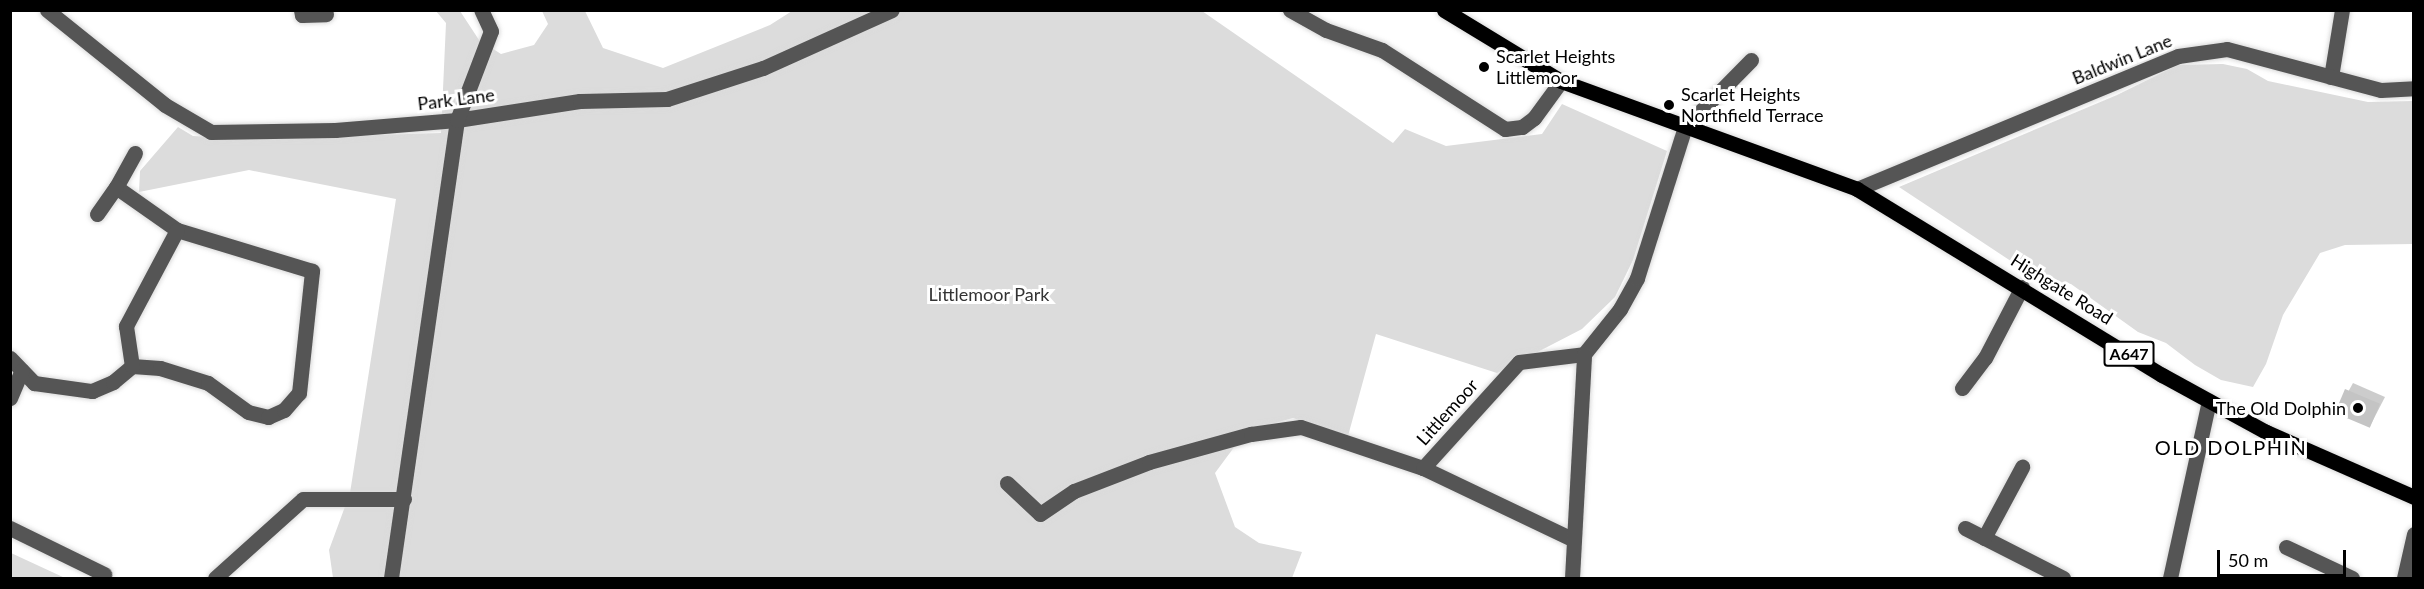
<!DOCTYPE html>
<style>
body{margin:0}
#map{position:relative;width:2424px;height:589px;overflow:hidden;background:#fff;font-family:Lato,sans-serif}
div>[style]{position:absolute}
.green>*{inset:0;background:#dcdcdc}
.shadow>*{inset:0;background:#0003}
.building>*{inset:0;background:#c4c4c4;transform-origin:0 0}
.roads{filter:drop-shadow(0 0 2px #dbdbdb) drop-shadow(0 0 2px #dbdbdb)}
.minor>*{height:15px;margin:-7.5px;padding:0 7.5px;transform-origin:7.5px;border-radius:7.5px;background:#555}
.major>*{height:15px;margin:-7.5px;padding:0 7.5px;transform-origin:7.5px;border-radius:7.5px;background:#000}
.dots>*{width:16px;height:16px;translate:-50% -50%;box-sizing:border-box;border:3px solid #fff;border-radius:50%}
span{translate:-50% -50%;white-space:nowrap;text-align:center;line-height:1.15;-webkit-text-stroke:6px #fff;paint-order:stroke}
.shield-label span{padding:2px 4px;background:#fff;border:2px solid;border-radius:4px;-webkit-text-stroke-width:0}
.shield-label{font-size:16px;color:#000;font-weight:700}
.poi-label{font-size:18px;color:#000}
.left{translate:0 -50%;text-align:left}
.right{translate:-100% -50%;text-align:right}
.street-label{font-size:18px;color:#000}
.park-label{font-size:18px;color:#333}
.neighbourhood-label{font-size:20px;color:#000;letter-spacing:1.5px}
.frame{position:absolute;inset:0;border:12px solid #000;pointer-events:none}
.scale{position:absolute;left:2217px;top:550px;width:129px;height:27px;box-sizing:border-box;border:3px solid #000;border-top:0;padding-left:8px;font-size:18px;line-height:21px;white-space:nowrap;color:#000;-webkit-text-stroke:4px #fff;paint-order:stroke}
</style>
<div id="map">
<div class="green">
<div style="clip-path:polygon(435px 10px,460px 11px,479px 40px,501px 54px,534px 45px,548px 24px,542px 11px,585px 11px,603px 48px,663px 68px,770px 25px,792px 11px,1202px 11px,1393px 143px,1405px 129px,1446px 146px,1542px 134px,1562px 104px,1667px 151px,1633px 260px,1615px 297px,1582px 329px,1497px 373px,1376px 334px,1348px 436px,1293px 418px,1246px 431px,1215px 473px,1235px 527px,1259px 543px,1302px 552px,1292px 578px,333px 578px,329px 550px,350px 493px,396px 199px,249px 170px,139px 192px,140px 171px,178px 127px,193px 136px,245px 139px,441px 133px,446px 23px)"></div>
<div style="clip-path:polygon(2223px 64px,2247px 69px,2268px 81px,2368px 102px,2413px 101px,2413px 244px,2345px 245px,2320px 253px,2283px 315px,2266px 364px,2253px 387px,2221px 380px,2195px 365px,2166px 343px,2138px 332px,2071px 284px,2038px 279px,1899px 187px,2117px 95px,2178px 65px)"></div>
<div style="clip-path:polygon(10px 553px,11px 553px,65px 578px,11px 578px)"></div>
</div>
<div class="shadow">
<div style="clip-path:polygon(2353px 383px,2385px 397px,2370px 426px,2337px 412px)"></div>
</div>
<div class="building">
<div style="left:2345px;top:389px;width:38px;height:26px;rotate:23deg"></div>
</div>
<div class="roads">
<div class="minor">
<div style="left:47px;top:10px;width:151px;rotate:38.8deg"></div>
<div style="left:165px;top:105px;width:53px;rotate:30.4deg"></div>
<div style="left:211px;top:132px;width:124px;rotate:-0.9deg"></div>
<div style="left:335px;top:130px;width:122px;rotate:-4.7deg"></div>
<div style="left:457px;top:120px;width:124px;rotate:-8.8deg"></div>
<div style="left:580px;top:101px;width:87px;rotate:-1.3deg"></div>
<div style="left:667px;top:99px;width:101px;rotate:-17.9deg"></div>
<div style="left:763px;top:68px;width:141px;rotate:-24.2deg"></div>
<div style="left:301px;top:10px;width:5px;rotate:79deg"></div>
<div style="left:302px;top:15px;width:24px;rotate:-2deg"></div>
<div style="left:1290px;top:10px;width:41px;rotate:29.1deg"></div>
<div style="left:1326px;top:30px;width:59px;rotate:19.7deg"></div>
<div style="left:1382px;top:50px;width:146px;rotate:32.7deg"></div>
<div style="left:1505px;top:129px;width:17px;rotate:-7deg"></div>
<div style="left:1522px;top:127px;width:15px;rotate:-37deg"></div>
<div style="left:1534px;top:118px;width:46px;rotate:-53.9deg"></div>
<div style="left:2331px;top:77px;width:68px;rotate:-80.7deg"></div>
<div style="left:135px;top:153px;width:39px;rotate:119deg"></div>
<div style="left:116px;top:187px;width:75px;rotate:35.2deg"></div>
<div style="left:1857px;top:189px;width:347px;rotate:-22.5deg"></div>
<div style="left:2178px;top:56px;width:49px;rotate:-8.1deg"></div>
<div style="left:2227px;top:49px;width:159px;rotate:14.9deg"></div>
<div style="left:2381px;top:90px;width:33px;rotate:-3deg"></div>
<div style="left:97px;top:214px;width:33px;rotate:-55deg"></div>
<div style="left:10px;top:358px;width:35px;rotate:46deg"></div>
<div style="left:34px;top:383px;width:59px;rotate:7.9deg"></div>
<div style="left:92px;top:391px;width:23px;rotate:-23deg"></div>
<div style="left:113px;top:382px;width:25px;rotate:-40deg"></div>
<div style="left:132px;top:366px;width:28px;rotate:4deg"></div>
<div style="left:160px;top:368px;width:50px;rotate:17.4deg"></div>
<div style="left:208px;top:383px;width:49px;rotate:35.9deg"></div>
<div style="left:248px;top:412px;width:21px;rotate:14deg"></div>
<div style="left:268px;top:417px;width:17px;rotate:-24deg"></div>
<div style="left:284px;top:410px;width:23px;rotate:-49deg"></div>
<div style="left:299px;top:393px;width:123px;rotate:-83.9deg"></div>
<div style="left:312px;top:271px;width:141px;rotate:-163.1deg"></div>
<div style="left:177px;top:230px;width:109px;rotate:118deg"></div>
<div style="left:126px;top:326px;width:40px;rotate:81.5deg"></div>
<div style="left:1962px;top:388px;width:38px;rotate:-53deg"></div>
<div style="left:1985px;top:358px;width:80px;rotate:-62.5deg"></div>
<div style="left:10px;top:398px;width:30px;rotate:-67deg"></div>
<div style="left:1007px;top:483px;width:45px;rotate:43.2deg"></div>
<div style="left:1040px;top:514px;width:41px;rotate:-34.1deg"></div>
<div style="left:1074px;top:491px;width:80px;rotate:-21.1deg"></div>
<div style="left:1149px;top:462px;width:106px;rotate:-15.4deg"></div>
<div style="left:1251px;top:434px;width:50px;rotate:-8deg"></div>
<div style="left:1301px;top:427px;width:129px;rotate:18.6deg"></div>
<div style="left:10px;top:528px;width:105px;rotate:26.1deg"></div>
<div style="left:1965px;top:528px;width:110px;rotate:27deg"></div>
<div style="left:1984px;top:538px;width:81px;rotate:-61.8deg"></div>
<div style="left:1572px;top:539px;width:165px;rotate:-154.5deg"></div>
<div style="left:1423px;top:468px;width:143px;rotate:-47.8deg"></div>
<div style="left:1519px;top:362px;width:65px;rotate:-7deg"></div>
<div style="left:1584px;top:354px;width:58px;rotate:-51.3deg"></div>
<div style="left:1620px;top:309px;width:35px;rotate:-61deg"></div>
<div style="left:1637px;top:278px;width:158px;rotate:-72.4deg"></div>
<div style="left:1685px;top:127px;width:94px;rotate:-45.4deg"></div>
<div style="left:2286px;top:547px;width:73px;rotate:25.2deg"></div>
<div style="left:215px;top:578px;width:118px;rotate:-41.9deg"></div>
<div style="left:303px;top:499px;width:101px"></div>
<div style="left:391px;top:578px;width:463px;rotate:-81.8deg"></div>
<div style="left:457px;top:120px;width:95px;rotate:-69.1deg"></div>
<div style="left:491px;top:31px;width:23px;rotate:-115deg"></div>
<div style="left:1572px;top:578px;width:224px;rotate:-86.9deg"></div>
<div style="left:2170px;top:578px;width:181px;rotate:-77.6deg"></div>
<div style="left:2404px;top:578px;width:45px;rotate:-77.2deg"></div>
</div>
<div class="major">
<div style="left:1444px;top:10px;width:137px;rotate:31.3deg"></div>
<div style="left:1561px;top:81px;width:315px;rotate:20deg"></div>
<div style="left:1857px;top:189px;width:357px;rotate:31.4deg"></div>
<div style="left:2162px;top:375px;width:119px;rotate:28.7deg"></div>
<div style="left:2266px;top:432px;width:162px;rotate:23.7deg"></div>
</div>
</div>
<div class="dots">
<div style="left:1484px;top:67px;background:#000"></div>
<div style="left:1669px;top:105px;background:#000"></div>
<div style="left:2358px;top:408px;background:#000"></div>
</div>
<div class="shield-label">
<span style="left:2129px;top:354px">A647</span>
</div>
<div class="poi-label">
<span class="left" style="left:1496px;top:67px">Scarlet Heights<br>Littlemoor</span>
<span class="left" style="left:1681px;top:105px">Scarlet Heights<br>Northfield Terrace</span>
<span class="right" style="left:2346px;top:408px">The Old Dolphin</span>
</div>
<div class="street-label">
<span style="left:2122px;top:59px;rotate:-22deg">Baldwin Lane</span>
<span style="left:456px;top:99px;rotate:-7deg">Park Lane</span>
<span style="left:2062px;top:289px;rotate:32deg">Highgate Road</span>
<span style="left:1447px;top:412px;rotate:-48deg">Littlemoor</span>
</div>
<div class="park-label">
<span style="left:989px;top:294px">Littlemoor Park</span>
</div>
<div class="neighbourhood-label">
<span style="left:2231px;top:447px">OLD DOLPHIN</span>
</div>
<div class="frame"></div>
<div class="scale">50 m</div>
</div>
